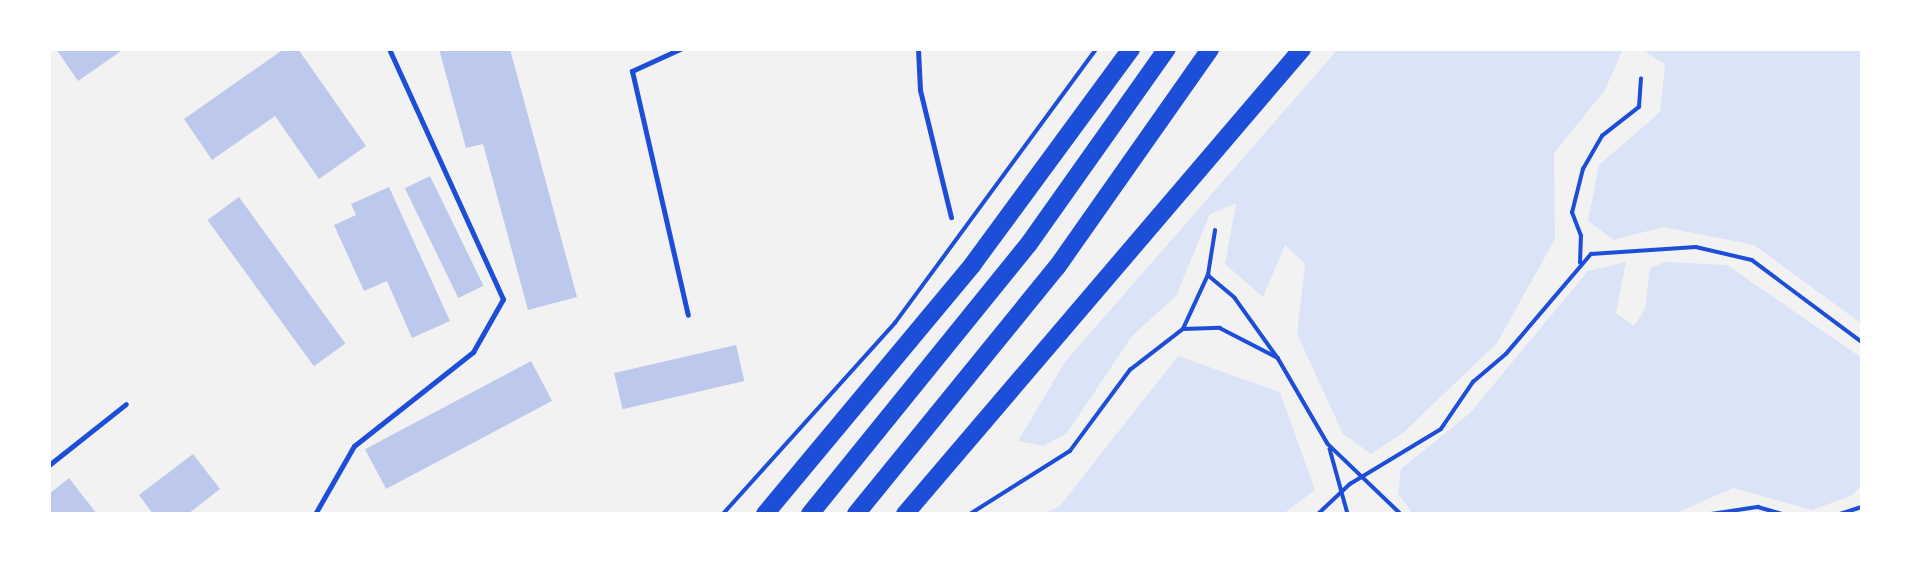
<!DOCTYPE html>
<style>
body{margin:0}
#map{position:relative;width:1911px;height:563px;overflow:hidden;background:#f2f2f2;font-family:Barlow,sans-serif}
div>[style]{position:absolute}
.green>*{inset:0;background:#dbe4f7}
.building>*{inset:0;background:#bdc9ec;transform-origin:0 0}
.path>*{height:3.5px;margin:-1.75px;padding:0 1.75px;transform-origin:1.75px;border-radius:1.75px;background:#1d4ed8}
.service>*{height:5px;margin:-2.5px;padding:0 2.5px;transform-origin:2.5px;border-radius:2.5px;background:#1d4ed8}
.trunk>*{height:18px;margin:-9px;padding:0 9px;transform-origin:9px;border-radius:9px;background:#1d4ed8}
span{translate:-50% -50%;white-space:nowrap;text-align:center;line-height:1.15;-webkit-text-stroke:5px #fff;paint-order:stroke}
.frame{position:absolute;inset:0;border:51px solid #fff;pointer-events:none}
</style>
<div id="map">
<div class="green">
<div style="clip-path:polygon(1338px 49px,1623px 49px,1605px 90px,1554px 153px,1555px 239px,1497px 343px,1403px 433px,1371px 454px,1343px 434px,1297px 334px,1305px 264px,1285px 245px,1263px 297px,1225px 264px,1236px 203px,1210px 214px,1176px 296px,1132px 336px,1067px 433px,1044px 446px,1018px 441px,1065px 362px)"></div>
<div style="clip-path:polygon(1640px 49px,1862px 49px,1862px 324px,1754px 245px,1663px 227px,1614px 240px,1588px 221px,1599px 165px,1660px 112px,1665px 64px)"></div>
<div style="clip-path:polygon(1626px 262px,1616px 313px,1634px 326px,1645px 309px,1650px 268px,1665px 262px,1727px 265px,1862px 358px,1862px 485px,1851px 496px,1812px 510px,1733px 488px,1674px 514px,1413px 514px,1398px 494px,1401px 469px,1470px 413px,1588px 271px)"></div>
<div style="clip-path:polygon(1178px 356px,1280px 392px,1315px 490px,1283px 514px,1041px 514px,1059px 507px)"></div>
</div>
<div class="building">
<div style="clip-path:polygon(56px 49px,124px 49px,78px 81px)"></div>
<div style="clip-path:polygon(284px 49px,298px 49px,366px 146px,319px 179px,275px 116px,212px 160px,184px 119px)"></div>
<div style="clip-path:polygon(439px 49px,510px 49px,577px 297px,528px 310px,483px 144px,466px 148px)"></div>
<div style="left:430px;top:176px;width:122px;height:28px;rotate:64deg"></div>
<div style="clip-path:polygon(389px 187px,450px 321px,412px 338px,387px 281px,364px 291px,334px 225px,356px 215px,351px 204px)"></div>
<div style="left:239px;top:197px;width:181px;height:39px;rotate:54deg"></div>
<div style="left:736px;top:345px;width:37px;height:125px;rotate:77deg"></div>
<div style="left:531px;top:361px;width:45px;height:188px;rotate:62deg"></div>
<div style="clip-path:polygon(193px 454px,220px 489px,188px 514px,153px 514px,139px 495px)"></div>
<div style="clip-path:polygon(69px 478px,97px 514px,49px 514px,49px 494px)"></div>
</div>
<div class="path">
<div style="left:1580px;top:263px;width:27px;rotate:-88deg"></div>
<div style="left:1581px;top:236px;width:25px;rotate:-111deg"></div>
<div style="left:1572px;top:213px;width:45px;rotate:-76deg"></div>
<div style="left:1583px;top:169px;width:38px;rotate:-60deg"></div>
<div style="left:1602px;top:136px;width:47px;rotate:-38.1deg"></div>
<div style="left:1639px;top:107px;width:28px;rotate:-86deg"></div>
<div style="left:1208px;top:275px;width:35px;rotate:40deg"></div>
<div style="left:1235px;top:298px;width:74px;rotate:54.4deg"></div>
<div style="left:1278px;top:358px;width:99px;rotate:59.8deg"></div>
<div style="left:1328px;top:444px;width:101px;rotate:43.8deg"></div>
<div style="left:1183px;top:329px;width:60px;rotate:-65.2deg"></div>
<div style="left:1208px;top:275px;width:45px;rotate:-81deg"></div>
<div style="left:1330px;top:449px;width:67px;rotate:74.5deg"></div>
<div style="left:723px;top:514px;width:257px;rotate:-48deg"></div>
<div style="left:895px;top:323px;width:340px;rotate:-53.7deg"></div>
<div style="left:970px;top:514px;width:118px;rotate:-32.2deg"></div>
<div style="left:1070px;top:451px;width:101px;rotate:-53.5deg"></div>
<div style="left:1130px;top:370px;width:67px;rotate:-37.7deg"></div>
<div style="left:1183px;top:329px;width:37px;rotate:-2deg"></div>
<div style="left:1220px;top:328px;width:65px;rotate:27.3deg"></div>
<div style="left:1318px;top:514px;width:44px;rotate:-43.2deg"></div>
<div style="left:1350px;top:484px;width:106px;rotate:-31.1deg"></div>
<div style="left:1441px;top:429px;width:57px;rotate:-55.8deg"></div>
<div style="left:1473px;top:382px;width:43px;rotate:-40.3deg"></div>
<div style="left:1506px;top:354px;width:131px;rotate:-49.6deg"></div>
<div style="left:1591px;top:254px;width:105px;rotate:-3.8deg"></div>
<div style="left:1696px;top:247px;width:57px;rotate:13.1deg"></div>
<div style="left:1752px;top:260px;width:137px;rotate:36.7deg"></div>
<div style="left:1711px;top:514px;width:48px;rotate:-8.5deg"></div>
<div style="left:1758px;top:507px;width:25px;rotate:16deg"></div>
<div style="left:1840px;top:514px;width:23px;rotate:-18deg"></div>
</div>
<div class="service">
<div style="left:680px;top:49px;width:53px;rotate:155.4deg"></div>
<div style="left:632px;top:71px;width:250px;rotate:77.1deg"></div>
<div style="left:918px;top:49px;width:41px;rotate:87.2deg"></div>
<div style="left:920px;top:90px;width:131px;rotate:76.3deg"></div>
<div style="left:49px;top:465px;width:98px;rotate:-38.4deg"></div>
<div style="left:315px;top:514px;width:78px;rotate:-60.2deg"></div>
<div style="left:354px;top:446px;width:152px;rotate:-38.3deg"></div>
<div style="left:473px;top:352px;width:61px;rotate:-60.5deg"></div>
<div style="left:503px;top:299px;width:275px;rotate:-114.5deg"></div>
</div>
<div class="trunk">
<div style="left:765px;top:514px;width:325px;rotate:-50.2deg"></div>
<div style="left:973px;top:264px;width:267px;rotate:-53.7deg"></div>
<div style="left:810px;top:514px;width:346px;rotate:-51deg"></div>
<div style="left:1028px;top:245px;width:240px;rotate:-54.7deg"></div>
<div style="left:856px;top:514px;width:318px;rotate:-50.9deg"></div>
<div style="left:1057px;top:267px;width:266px;rotate:-54.9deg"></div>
<div style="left:905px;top:514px;width:611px;rotate:-49.51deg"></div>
</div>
<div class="frame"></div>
</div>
